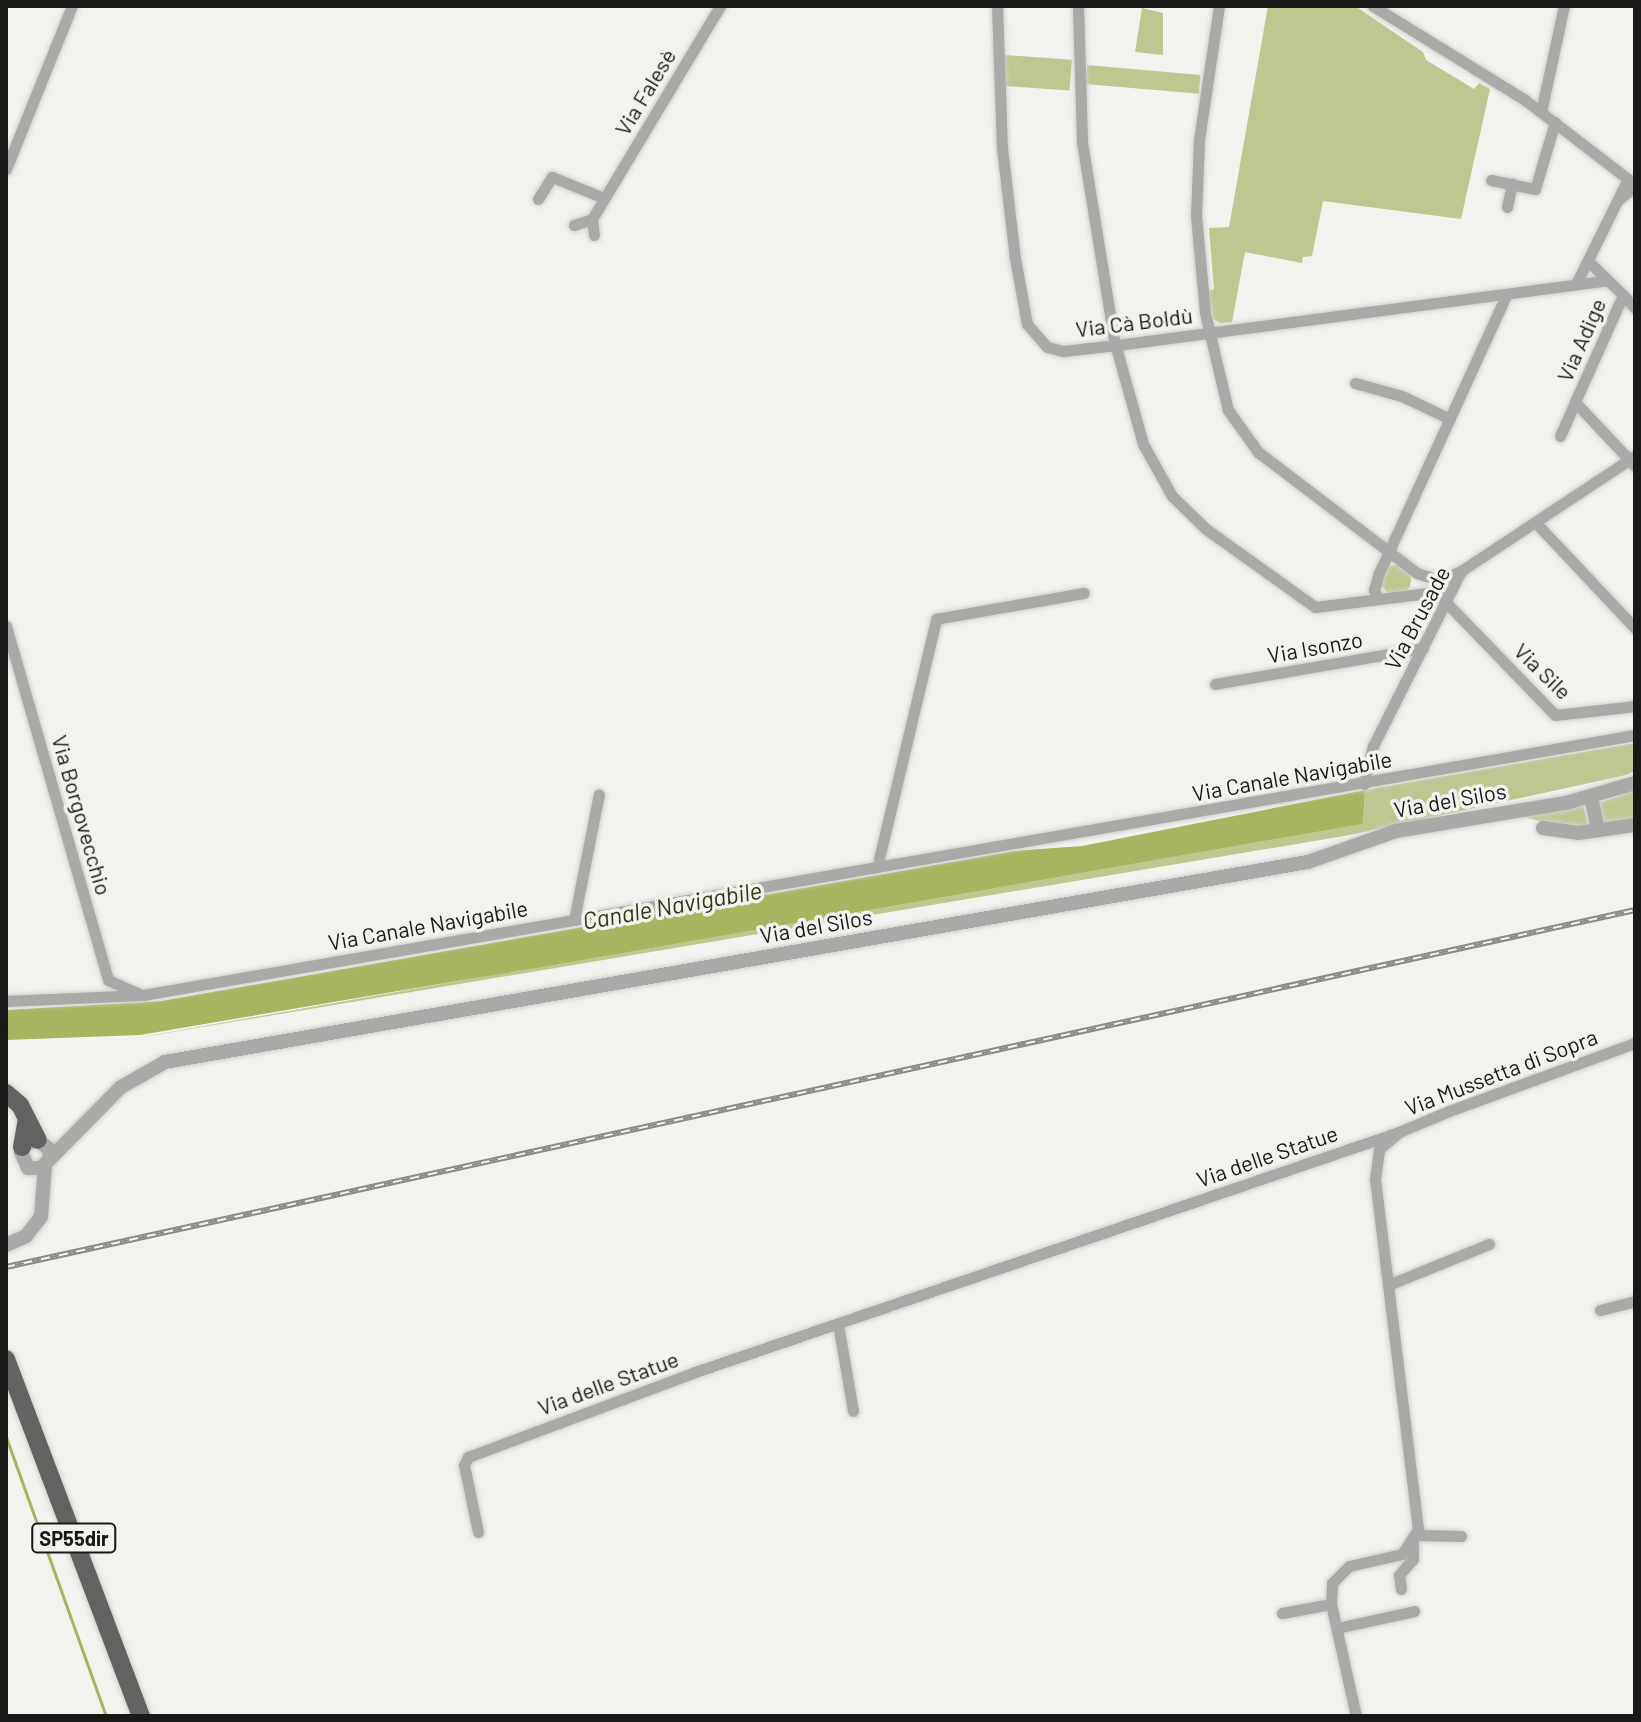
<!DOCTYPE html>
<meta charset="utf-8">
<style>
body{margin:0}
#map{position:relative;width:1641px;height:1722px;overflow:hidden;background:#f2f2ef;font-family:Barlow,sans-serif}
div>[style]{position:absolute}
.green>*{inset:0;background:#bec790;transform-origin:0 0}
.round{border-radius:50%}
.water>*{inset:0;background:#a8b460}
.stream>*{height:3px;margin:-1.5px;padding:0 1.5px;transform-origin:1.5px;border-radius:1.5px;background:#a8b460}
.roads{filter:drop-shadow(0 0 2px #cfcfcc) drop-shadow(0 0 2px #cfcfcc)}
.minor>*{height:11px;margin:-5.5px;padding:0 5.5px;transform-origin:5.5px;border-radius:5.5px;background:#a9a9a8}
.tertiary>*{height:14px;margin:-7px;padding:0 7px;transform-origin:7px;border-radius:7px;background:#a9a9a8}
.trunk>*{height:18px;margin:-9px;padding:0 9px;transform-origin:9px;border-radius:9px;background:#626260}
.rail>*{height:6px;margin-top:-3px;transform-origin:0;background:repeating-linear-gradient(90deg,#f2f2ef 0 9px,#898987 0 18px);box-sizing:border-box;border-block:2px solid #898987}
span{translate:-50% -50%;white-space:nowrap;text-align:center;line-height:1.15;-webkit-text-stroke:7px #f2f2ef;paint-order:stroke}
.shield-label span{padding:2px 6px;background:#f2f2ef;border:2px solid;border-radius:6px;-webkit-text-stroke-width:0}
.shield-label{font-size:20px;color:#181817;font-weight:700}
.street-label{font-size:22px;color:#181817}
.water-label{font-size:24px;color:#323612;font-style:italic}
.frame{position:absolute;inset:0;border:8px solid #181817;pointer-events:none}
</style>
<div id="map">
<div class="green">
<div style="clip-path:polygon(1268px 6px,1355px 6px,1423px 52px,1426px 60px,1474px 89px,1479px 83px,1490px 89px,1461px 219px,1323px 201px,1312px 256px,1303px 257px,1302px 263px,1245px 252px,1232px 322px,1220px 323px,1213px 319px,1208px 291px,1214px 289px,1209px 228px,1229px 227px)"></div>
<div style="clip-path:polygon(1142px 8px,1163px 13px,1163px 55px,1135px 52px)"></div>
<div style="left:1005px;top:55px;width:67px;height:31px;rotate:4deg"></div>
<div style="left:1087px;top:65px;width:114px;height:19px;rotate:5deg"></div>
<div class="round" style="left:1381px;top:565px;width:30px;height:30px"></div>
<div style="clip-path:polygon(1635px 743px,1635px 771px,1626px 775px,1350px 835px,119px 1041px,1363px 824px,1365px 790px)"></div>
<div style="clip-path:polygon(1635px 790px,1635px 819px,1603px 822px,1599px 803px)"></div>
<div style="clip-path:polygon(1583px 805px,1589px 826px,1558px 826px,1521px 816px)"></div>
</div>
<div class="water">
<div style="clip-path:polygon(1365px 790px,1363px 824px,119px 1041px,539px 967px,140px 1035px,6px 1040px,6px 1010px,161px 1001px,1014px 851px,1082px 846px)"></div>
</div>
<div class="stream">
<div style="left:6px;top:1437px;width:296px;rotate:70.3deg"></div>
</div>
<div class="roads">
<div class="minor">
<div style="left:997px;top:6px;width:142px;rotate:88deg"></div>
<div style="left:1002px;top:148px;width:111px;rotate:83.3deg"></div>
<div style="left:1015px;top:258px;width:67px;rotate:79.7deg"></div>
<div style="left:1027px;top:324px;width:30px;rotate:49deg"></div>
<div style="left:1047px;top:347px;width:16px;rotate:14deg"></div>
<div style="left:1063px;top:351px;width:54px;rotate:-6.3deg"></div>
<div style="left:1117px;top:345px;width:495px;rotate:-7.5deg"></div>
<div style="left:1078px;top:6px;width:136px;rotate:88.3deg"></div>
<div style="left:1082px;top:142px;width:201px;rotate:80.8deg"></div>
<div style="left:1114px;top:340px;width:108px;rotate:74.4deg"></div>
<div style="left:1143px;top:444px;width:60px;rotate:60.9deg"></div>
<div style="left:1172px;top:496px;width:47px;rotate:44.1deg"></div>
<div style="left:1206px;top:529px;width:134px;rotate:35.6deg"></div>
<div style="left:1315px;top:607px;width:122px;rotate:-7.1deg"></div>
<div style="left:1436px;top:592px;width:171px;rotate:45.9deg"></div>
<div style="left:1555px;top:715px;width:81px;rotate:-6.4deg"></div>
<div style="left:1219px;top:6px;width:135px;rotate:98.5deg"></div>
<div style="left:1199px;top:140px;width:76px;rotate:92.3deg"></div>
<div style="left:1196px;top:216px;width:97px;rotate:84.7deg"></div>
<div style="left:1205px;top:313px;width:100px;rotate:76.7deg"></div>
<div style="left:1228px;top:410px;width:52px;rotate:54.5deg"></div>
<div style="left:1258px;top:452px;width:200px;rotate:37.3deg"></div>
<div style="left:1417px;top:573px;width:22px;rotate:18deg"></div>
<div style="left:1438px;top:580px;width:25px;rotate:-21deg"></div>
<div style="left:1373px;top:6px;width:179px;rotate:31.7deg"></div>
<div style="left:1525px;top:100px;width:130px;rotate:37.5deg"></div>
<div style="left:1541px;top:112px;width:108px;rotate:-77.8deg"></div>
<div style="left:6px;top:169px;width:176px;rotate:-68deg"></div>
<div style="left:1491px;top:180px;width:45px;rotate:11.6deg"></div>
<div style="left:1535px;top:189px;width:70px;rotate:-73.4deg"></div>
<div style="left:538px;top:199px;width:26px;rotate:-58deg"></div>
<div style="left:552px;top:177px;width:56px;rotate:22deg"></div>
<div style="left:1618px;top:200px;width:22px;rotate:-39deg"></div>
<div style="left:1507px;top:207px;width:24px;rotate:-78deg"></div>
<div style="left:592px;top:219px;width:16px;rotate:83deg"></div>
<div style="left:574px;top:225px;width:19px;rotate:-18deg"></div>
<div style="left:592px;top:219px;width:249px;rotate:-59deg"></div>
<div style="left:1588px;top:261px;width:49px;rotate:44.2deg"></div>
<div style="left:1623px;top:295px;width:117px;rotate:114.2deg"></div>
<div style="left:1575px;top:402px;width:88px;rotate:46.8deg"></div>
<div style="left:1576px;top:284px;width:117px;rotate:-63.7deg"></div>
<div style="left:1623px;top:295px;width:18px;rotate:47deg"></div>
<div style="left:1355px;top:383px;width:49px;rotate:15.5deg"></div>
<div style="left:1402px;top:396px;width:53px;rotate:25.6deg"></div>
<div style="left:1560px;top:436px;width:37px;rotate:-66deg"></div>
<div style="left:1535px;top:522px;width:146px;rotate:46.7deg"></div>
<div style="left:1378px;top:599px;width:10px;rotate:-114deg"></div>
<div style="left:1374px;top:590px;width:18px;rotate:-74deg"></div>
<div style="left:1379px;top:573px;width:306px;rotate:-65.4deg"></div>
<div style="left:6px;top:626px;width:368px;rotate:73.9deg"></div>
<div style="left:108px;top:980px;width:35px;rotate:24deg"></div>
<div style="left:1215px;top:684px;width:211px;rotate:-9.8deg"></div>
<div style="left:1364px;top:784px;width:39px;rotate:-77deg"></div>
<div style="left:1373px;top:746px;width:196px;rotate:-63.3deg"></div>
<div style="left:1461px;top:571px;width:209px;rotate:-33.5deg"></div>
<div style="left:879px;top:859px;width:247px;rotate:-76.6deg"></div>
<div style="left:936px;top:619px;width:150px;rotate:-10deg"></div>
<div style="left:574px;top:920px;width:128px;rotate:-78.8deg"></div>
<div style="left:6px;top:1001px;width:137px;rotate:-2.5deg"></div>
<div style="left:143px;top:995px;width:1514px;rotate:-9.89deg"></div>
<div style="left:1388px;top:1285px;width:109px;rotate:-22.1deg"></div>
<div style="left:1600px;top:1310px;width:36px;rotate:-14deg"></div>
<div style="left:838px;top:1324px;width:88px;rotate:80.2deg"></div>
<div style="left:478px;top:1532px;width:68px;rotate:-101.8deg"></div>
<div style="left:464px;top:1465px;width:9px;rotate:-63deg"></div>
<div style="left:468px;top:1457px;width:242px;rotate:-20.5deg"></div>
<div style="left:695px;top:1372px;width:744px;rotate:-18.82deg"></div>
<div style="left:1417px;top:1535px;width:44px;rotate:1.3deg"></div>
<div style="left:1401px;top:1589px;width:14px;rotate:-98deg"></div>
<div style="left:1399px;top:1575px;width:21px;rotate:-49deg"></div>
<div style="left:1413px;top:1559px;width:16px;rotate:-90deg"></div>
<div style="left:1282px;top:1613px;width:50px;rotate:-10.4deg"></div>
<div style="left:1337px;top:1628px;width:79px;rotate:-12.4deg"></div>
<div style="left:1356px;top:1716px;width:115px;rotate:-102.6deg"></div>
<div style="left:1331px;top:1604px;width:21px;rotate:-87deg"></div>
<div style="left:1332px;top:1583px;width:24px;rotate:-45deg"></div>
<div style="left:1349px;top:1566px;width:54px;rotate:-12.8deg"></div>
<div style="left:1402px;top:1554px;width:30px;rotate:-57deg"></div>
<div style="left:1418px;top:1529px;width:353px;rotate:-97deg"></div>
<div style="left:1375px;top:1179px;width:30px;rotate:-82deg"></div>
<div style="left:1379px;top:1149px;width:26px;rotate:-40deg"></div>
<div style="left:1399px;top:1132px;width:54px;rotate:-22.8deg"></div>
<div style="left:1449px;top:1111px;width:198px;rotate:-20.1deg"></div>
</div>
<div class="tertiary">
<div style="left:1591px;top:797px;width:34px;rotate:78deg"></div>
<div style="left:1543px;top:828px;width:35px;rotate:8deg"></div>
<div style="left:1578px;top:833px;width:58px;rotate:-8deg"></div>
<div style="left:50px;top:1158px;width:9px;rotate:-96deg"></div>
<div style="left:49px;top:1149px;width:14px;rotate:-141deg"></div>
<div style="left:38px;top:1140px;width:14px;rotate:163deg"></div>
<div style="left:25px;top:1144px;width:9px;rotate:117deg"></div>
<div style="left:21px;top:1152px;width:17px;rotate:66deg"></div>
<div style="left:28px;top:1168px;width:13px"></div>
<div style="left:41px;top:1168px;width:114px;rotate:-45.4deg"></div>
<div style="left:121px;top:1087px;width:51px;rotate:-29.6deg"></div>
<div style="left:165px;top:1062px;width:1160px;rotate:-9.93deg"></div>
<div style="left:1308px;top:862px;width:93px;rotate:-19.4deg"></div>
<div style="left:1396px;top:831px;width:172px;rotate:-9.4deg"></div>
<div style="left:1566px;top:803px;width:72px;rotate:-16.2deg"></div>
<div style="left:6px;top:1245px;width:22px;rotate:-24deg"></div>
<div style="left:26px;top:1236px;width:24px;rotate:-52deg"></div>
<div style="left:41px;top:1217px;width:51px;rotate:-85.5deg"></div>
</div>
<div class="trunk">
<div style="left:6px;top:1093px;width:18px;rotate:41deg"></div>
<div style="left:20px;top:1105px;width:39px;rotate:63deg"></div>
<div style="left:22px;top:1147px;width:28px;rotate:-80deg"></div>
<div style="left:6px;top:1359px;width:382px;rotate:69.3deg"></div>
</div>
</div>
<div class="rail">
<div style="left:6px;top:1267px;width:1668px;rotate:-12.36deg"></div>
</div>
<div class="shield-label">
<span style="left:74px;top:1538px">SP55dir</span>
</div>
<div class="street-label">
<span style="left:645px;top:92px;rotate:-59deg">Via Falesè</span>
<span style="left:1134px;top:322px;rotate:-7deg">Via Cà Boldù</span>
<span style="left:1581px;top:340px;rotate:-66deg">Via Adige</span>
<span style="left:1417px;top:618px;rotate:-62deg">Via Brusade</span>
<span style="left:1315px;top:647px;rotate:-10deg">Via Isonzo</span>
<span style="left:1543px;top:671px;rotate:44deg">Via Sile</span>
<span style="left:1292px;top:776px;rotate:-10deg">Via Canale Navigabile</span>
<span style="left:1450px;top:800px;rotate:-10deg">Via del Silos</span>
<span style="left:82px;top:815px;rotate:74deg">Via Borgovecchio</span>
<span style="left:428px;top:925px;rotate:-10deg">Via Canale Navigabile</span>
<span style="left:816px;top:926px;rotate:-10deg">Via del Silos</span>
<span style="left:1501px;top:1072px;rotate:-21deg">Via Mussetta di Sopra</span>
<span style="left:1267px;top:1156px;rotate:-19deg">Via delle Statue</span>
<span style="left:608px;top:1383px;rotate:-20deg">Via delle Statue</span>
</div>
<div class="water-label">
<span style="left:672px;top:905px;rotate:-10deg">Canale Navigabile</span>
</div>
<div class="frame"></div>
</div>
